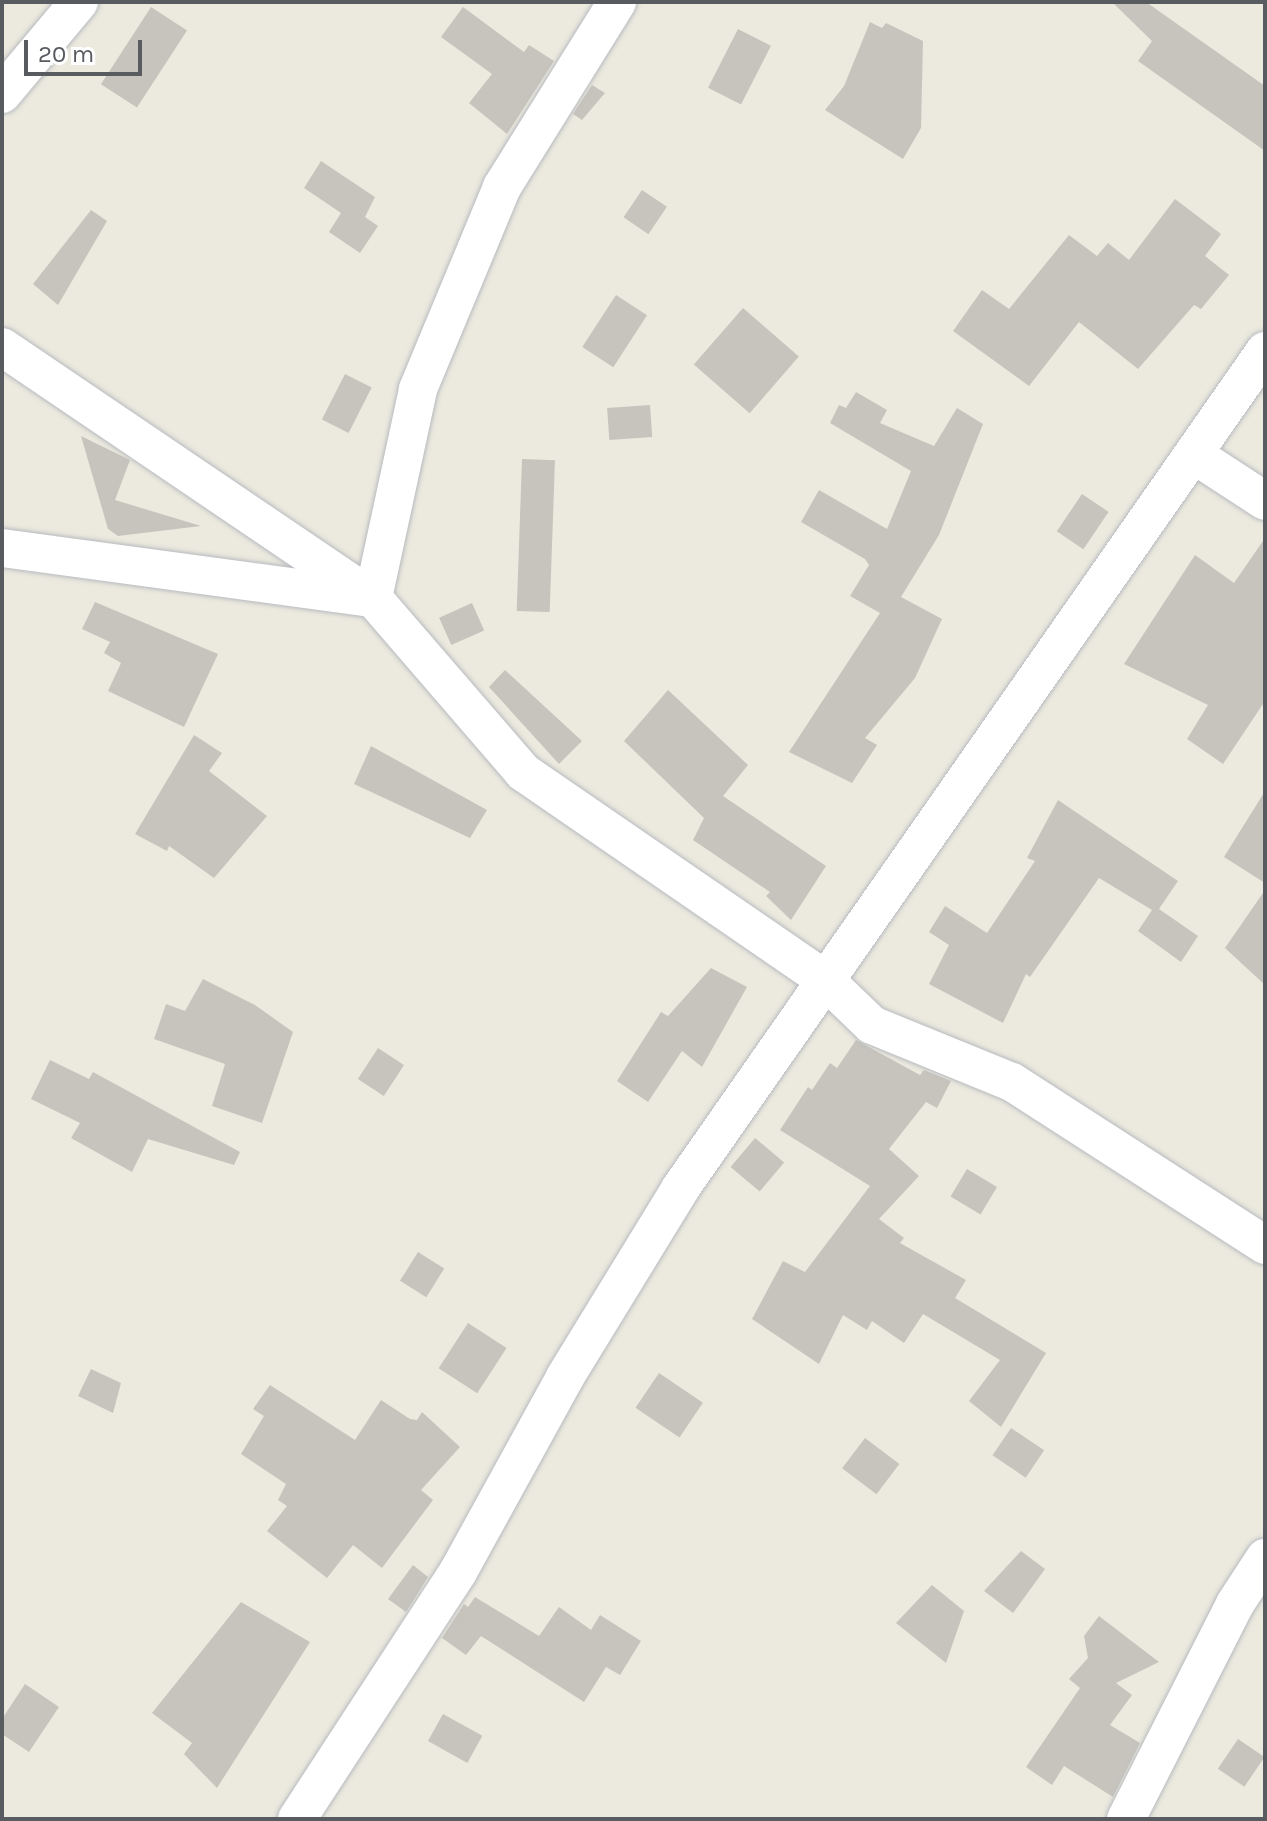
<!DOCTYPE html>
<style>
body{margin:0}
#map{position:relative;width:1267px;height:1821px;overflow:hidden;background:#eceadf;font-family:Karla,sans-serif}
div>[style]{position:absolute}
.building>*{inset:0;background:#c7c4bd;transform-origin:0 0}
.roads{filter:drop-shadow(0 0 2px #b7babf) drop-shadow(0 0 2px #b7babf)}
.street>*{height:38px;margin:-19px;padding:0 19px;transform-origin:19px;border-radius:19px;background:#fff}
span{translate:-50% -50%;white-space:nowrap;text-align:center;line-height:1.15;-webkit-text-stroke:6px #fff;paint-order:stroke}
.frame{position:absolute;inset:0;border:4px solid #585c61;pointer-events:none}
.scale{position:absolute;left:24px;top:40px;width:118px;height:36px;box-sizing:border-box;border:4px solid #585c61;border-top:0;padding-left:10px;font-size:24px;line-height:28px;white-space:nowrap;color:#585c61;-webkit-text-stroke:6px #fff;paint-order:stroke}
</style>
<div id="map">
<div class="building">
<div style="clip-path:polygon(1112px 2px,1146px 2px,1265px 86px,1265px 151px,1138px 61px,1152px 41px)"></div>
<div style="left:151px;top:7px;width:43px;height:92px;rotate:33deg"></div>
<div style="clip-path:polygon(463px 7px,524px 52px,529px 45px,554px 61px,507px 134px,469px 103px,492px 74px,441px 37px)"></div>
<div style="clip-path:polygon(870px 22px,882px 28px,886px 23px,923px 41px,921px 128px,903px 159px,825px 110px,844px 86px)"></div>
<div style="left:738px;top:29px;width:37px;height:66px;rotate:27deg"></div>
<div style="clip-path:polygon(592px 85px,605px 93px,582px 120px,573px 114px)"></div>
<div style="clip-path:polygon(321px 161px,375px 197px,365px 217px,378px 226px,360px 253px,329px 232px,341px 213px,304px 188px)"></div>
<div style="left:642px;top:190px;width:30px;height:33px;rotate:34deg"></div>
<div style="clip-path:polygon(1175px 199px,1221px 234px,1205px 256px,1229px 275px,1201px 309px,1194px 305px,1138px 369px,1079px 322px,1029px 386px,953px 331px,982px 290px,1009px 309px,1069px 235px,1097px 256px,1108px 243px,1129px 260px)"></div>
<div style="clip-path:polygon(91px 210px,107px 221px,58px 305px,33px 284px)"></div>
<div style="left:616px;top:295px;width:37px;height:62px;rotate:33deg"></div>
<div style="left:743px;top:308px;width:74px;height:75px;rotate:41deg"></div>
<div style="left:345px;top:374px;width:30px;height:51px;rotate:27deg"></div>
<div style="clip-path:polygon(856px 392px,887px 410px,880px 423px,934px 446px,957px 408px,983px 424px,939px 535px,901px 597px,942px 619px,915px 678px,865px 738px,877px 745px,852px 783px,789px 752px,880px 613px,850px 596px,869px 565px,865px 559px,801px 522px,819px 490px,887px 529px,911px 471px,830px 423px,839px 405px,846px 408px)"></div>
<div style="left:650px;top:405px;width:32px;height:43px;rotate:86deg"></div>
<div style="clip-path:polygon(81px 436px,130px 460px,115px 500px,201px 526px,118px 536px,108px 529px)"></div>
<div style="left:522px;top:459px;width:33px;height:152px;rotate:2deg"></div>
<div style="left:1082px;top:494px;width:32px;height:45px;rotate:34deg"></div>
<div style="clip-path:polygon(1265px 538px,1265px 701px,1223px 764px,1187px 739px,1208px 705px,1124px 664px,1195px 555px,1234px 583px)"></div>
<div style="clip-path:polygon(95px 602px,218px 654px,184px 727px,108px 691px,121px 663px,104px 653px,110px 642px,82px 629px)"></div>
<div style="left:472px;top:603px;width:30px;height:36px;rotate:66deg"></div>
<div style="clip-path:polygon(505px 670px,582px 741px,559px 764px,489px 687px)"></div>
<div style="clip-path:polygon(668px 690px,748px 765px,723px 796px,826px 866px,791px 920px,766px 896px,770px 892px,693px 840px,704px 818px,624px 741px)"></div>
<div style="clip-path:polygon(194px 735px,222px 753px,209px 771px,267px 816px,214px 878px,169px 846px,167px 851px,135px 834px)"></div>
<div style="clip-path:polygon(371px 746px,487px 810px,470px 838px,354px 784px)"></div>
<div style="clip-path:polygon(1265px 791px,1265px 883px,1224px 857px)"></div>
<div style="clip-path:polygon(1058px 800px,1178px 881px,1159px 909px,1198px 936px,1181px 962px,1138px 931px,1152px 910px,1099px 878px,1030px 977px,1026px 974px,1003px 1023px,929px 984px,949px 945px,929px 932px,945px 906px,987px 933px,1035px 861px,1027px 858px)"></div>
<div style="clip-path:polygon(1265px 890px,1265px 985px,1225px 948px)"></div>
<div style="clip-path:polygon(711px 968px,747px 987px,702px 1067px,682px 1051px,648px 1102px,617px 1081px,661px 1012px,668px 1016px)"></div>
<div style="clip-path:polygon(203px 979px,255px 1005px,293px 1032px,262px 1123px,212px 1106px,225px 1064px,154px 1039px,166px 1004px,185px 1011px)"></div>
<div style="clip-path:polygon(856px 1040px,920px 1075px,924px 1070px,951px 1081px,937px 1108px,926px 1102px,889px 1149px,919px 1176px,879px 1219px,904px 1238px,900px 1243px,966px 1280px,955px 1298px,1046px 1353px,1001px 1427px,969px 1401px,1000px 1360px,923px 1314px,904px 1343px,872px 1321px,867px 1330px,843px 1315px,819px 1364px,752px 1319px,783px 1261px,805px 1272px,870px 1186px,780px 1130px,808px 1087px,812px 1090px,830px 1063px,837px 1068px)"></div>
<div style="left:378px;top:1048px;width:31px;height:37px;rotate:33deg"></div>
<div style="clip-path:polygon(50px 1060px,89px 1079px,93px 1072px,240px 1152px,234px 1165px,148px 1139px,132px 1172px,71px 1138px,80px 1123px,31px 1099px)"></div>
<div style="left:755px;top:1138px;width:38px;height:38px;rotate:40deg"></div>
<div style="left:967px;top:1169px;width:35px;height:32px;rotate:31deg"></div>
<div style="left:418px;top:1252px;width:31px;height:34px;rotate:32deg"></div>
<div style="left:468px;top:1323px;width:46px;height:54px;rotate:33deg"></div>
<div style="clip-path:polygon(91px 1369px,121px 1383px,113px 1413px,78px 1396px)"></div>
<div style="left:659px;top:1373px;width:53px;height:42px;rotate:34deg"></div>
<div style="clip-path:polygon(270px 1385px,355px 1440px,381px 1400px,410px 1419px,417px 1420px,422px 1412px,460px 1447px,421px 1490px,433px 1500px,382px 1568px,353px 1545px,327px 1578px,267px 1531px,287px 1506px,278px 1500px,286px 1484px,241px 1454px,264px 1416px,253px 1409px)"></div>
<div style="left:1011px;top:1428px;width:40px;height:33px;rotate:34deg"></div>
<div style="left:865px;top:1438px;width:43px;height:38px;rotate:37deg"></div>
<div style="clip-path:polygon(1021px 1551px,1045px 1569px,1013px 1613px,984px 1591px)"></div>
<div style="clip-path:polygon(413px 1565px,428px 1577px,406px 1612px,388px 1599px)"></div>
<div style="clip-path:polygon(932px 1585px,964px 1611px,946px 1663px,896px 1623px)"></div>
<div style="clip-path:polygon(475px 1597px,539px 1636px,559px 1607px,591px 1630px,600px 1615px,641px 1641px,620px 1675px,606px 1667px,584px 1702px,481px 1636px,466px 1655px,442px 1638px,464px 1604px,468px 1607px)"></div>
<div style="clip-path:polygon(241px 1602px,310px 1642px,217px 1788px,184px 1754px,192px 1743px,152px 1713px)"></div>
<div style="clip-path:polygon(1099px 1616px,1159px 1662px,1116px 1683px,1132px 1695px,1110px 1725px,1140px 1743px,1113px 1797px,1064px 1766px,1052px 1785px,1026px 1767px,1080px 1688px,1069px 1679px,1088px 1658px,1084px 1636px)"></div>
<div style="clip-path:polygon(25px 1684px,59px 1707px,29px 1752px,2px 1734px,2px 1719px)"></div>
<div style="left:443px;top:1714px;width:45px;height:31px;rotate:29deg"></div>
<div style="left:1238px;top:1739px;width:32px;height:36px;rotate:34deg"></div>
</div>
<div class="roads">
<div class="street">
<div style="left:2px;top:94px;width:120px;rotate:-50.1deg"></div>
<div style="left:2px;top:347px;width:448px;rotate:34.1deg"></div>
<div style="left:373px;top:598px;width:214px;rotate:-77.8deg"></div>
<div style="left:418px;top:389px;width:219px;rotate:-67.4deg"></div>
<div style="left:502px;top:187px;width:218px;rotate:-58.1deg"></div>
<div style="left:1196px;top:456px;width:82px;rotate:33.1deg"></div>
<div style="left:2px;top:548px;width:374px;rotate:7.7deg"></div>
<div style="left:373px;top:598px;width:230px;rotate:49.2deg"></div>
<div style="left:523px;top:772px;width:365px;rotate:34.5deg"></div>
<div style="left:824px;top:979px;width:66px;rotate:43.8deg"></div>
<div style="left:872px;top:1025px;width:151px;rotate:22.2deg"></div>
<div style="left:1012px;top:1082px;width:301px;rotate:32.8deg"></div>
<div style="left:297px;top:1819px;width:295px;rotate:-56.9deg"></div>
<div style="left:458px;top:1572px;width:222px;rotate:-61.2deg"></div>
<div style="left:565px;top:1377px;width:220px;rotate:-58.5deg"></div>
<div style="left:680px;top:1189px;width:1022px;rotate:-55.08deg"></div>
<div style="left:1126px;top:1819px;width:241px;rotate:-63.1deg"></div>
<div style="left:1235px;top:1604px;width:55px;rotate:-56.9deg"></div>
</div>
</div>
<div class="frame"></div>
<div class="scale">20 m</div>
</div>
